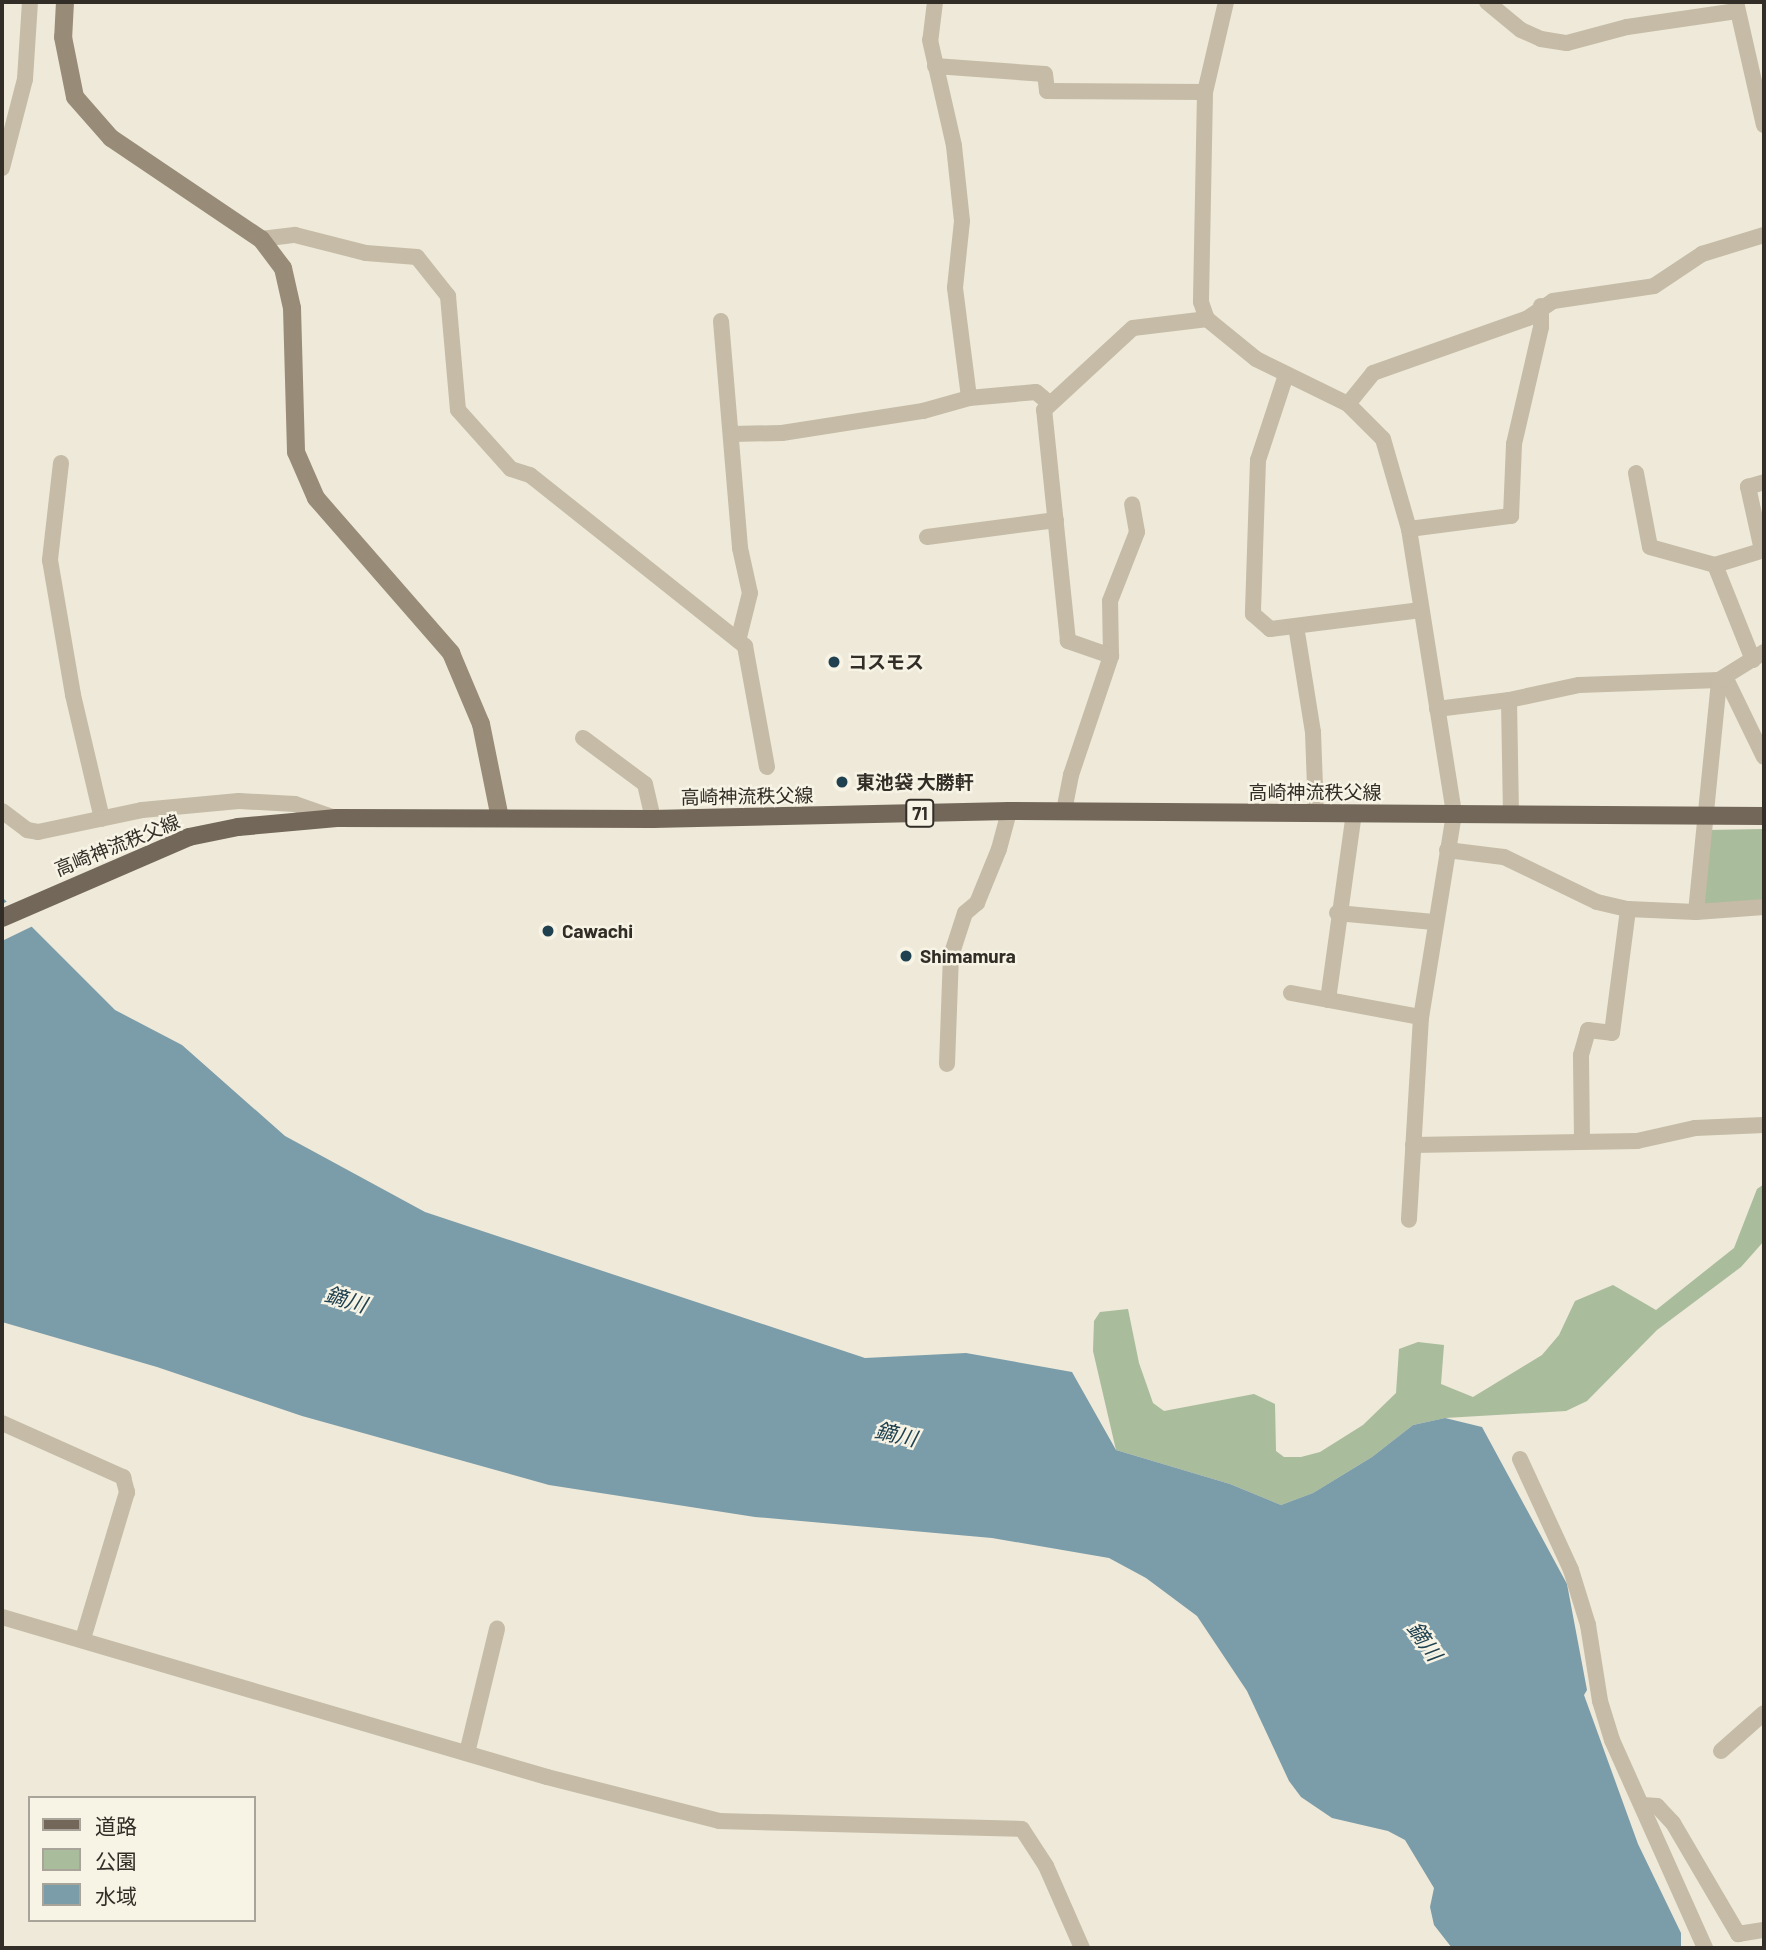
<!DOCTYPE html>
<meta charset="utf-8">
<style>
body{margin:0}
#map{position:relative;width:1766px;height:1950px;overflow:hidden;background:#eee9d9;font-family:Barlow,"Noto Sans JP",sans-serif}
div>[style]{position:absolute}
.green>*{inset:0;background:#a9bc9b}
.water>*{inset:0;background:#7b9ca9}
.pier>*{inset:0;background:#eee9d9}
.street>*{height:16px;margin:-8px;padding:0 8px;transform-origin:8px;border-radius:8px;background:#c5bba6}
.secondary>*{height:18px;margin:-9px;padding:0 9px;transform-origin:9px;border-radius:9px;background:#988b78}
.primary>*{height:18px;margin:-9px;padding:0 9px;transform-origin:9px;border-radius:9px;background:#736759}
.dots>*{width:19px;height:19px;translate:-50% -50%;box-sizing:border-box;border:4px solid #f7f3e5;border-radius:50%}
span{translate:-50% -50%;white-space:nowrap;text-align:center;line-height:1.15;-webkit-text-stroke:5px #f7f3e5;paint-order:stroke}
.shield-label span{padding:2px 5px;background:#f7f3e5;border:2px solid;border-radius:5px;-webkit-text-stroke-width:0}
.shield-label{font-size:18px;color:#322d26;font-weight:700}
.poi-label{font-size:19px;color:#322d26;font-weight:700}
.left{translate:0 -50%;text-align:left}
.street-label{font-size:19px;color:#322d26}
.water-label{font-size:21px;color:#204250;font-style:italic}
.frame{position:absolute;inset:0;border:4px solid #322d26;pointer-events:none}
.legend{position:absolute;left:28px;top:1796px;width:228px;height:126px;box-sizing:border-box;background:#f7f3e5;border:2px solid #a8a499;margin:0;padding:9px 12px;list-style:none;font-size:21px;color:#322d26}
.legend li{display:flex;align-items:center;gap:14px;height:35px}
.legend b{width:35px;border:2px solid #a8a499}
</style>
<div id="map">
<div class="green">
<div style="clip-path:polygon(1764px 829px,1764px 901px,1707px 908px,1702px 900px,1708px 830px)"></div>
<div style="clip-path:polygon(1764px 1184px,1764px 1241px,1741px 1267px,1657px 1330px,1587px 1401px,1566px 1411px,1445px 1418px,1413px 1425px,1372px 1457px,1313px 1493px,1281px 1505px,1230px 1484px,1116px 1450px,1093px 1351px,1094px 1321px,1100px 1312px,1128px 1309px,1139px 1363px,1153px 1403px,1164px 1411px,1254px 1394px,1275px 1404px,1276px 1451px,1284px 1457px,1301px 1457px,1320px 1452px,1363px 1425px,1396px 1393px,1399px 1349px,1418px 1342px,1444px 1345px,1441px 1384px,1473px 1397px,1542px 1355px,1559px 1335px,1575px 1301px,1613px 1285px,1656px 1310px,1734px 1248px,1757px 1189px)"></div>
</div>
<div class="water">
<div style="clip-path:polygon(2px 897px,115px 1010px,182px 1045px,285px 1136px,425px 1212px,865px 1358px,966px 1353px,1072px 1372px,1116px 1450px,1230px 1484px,1281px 1505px,1313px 1493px,1372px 1457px,1413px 1425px,1445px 1418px,1482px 1427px,1567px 1584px,1587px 1690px,1584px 1695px,1638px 1844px,1681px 1933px,1681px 1948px,1452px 1948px,1434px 1925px,1430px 1907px,1434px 1888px,1405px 1840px,1388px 1831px,1332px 1818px,1301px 1797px,1289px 1781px,1247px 1691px,1197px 1616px,1146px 1578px,1109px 1558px,992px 1538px,755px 1517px,549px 1485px,302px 1416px,157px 1367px,2px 1322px)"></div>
</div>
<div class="pier">
<div style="clip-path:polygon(10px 900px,35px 925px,2px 941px,2px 904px)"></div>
</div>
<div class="street">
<div style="left:935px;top:2px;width:38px;rotate:97deg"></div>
<div style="left:930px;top:40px;width:109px;rotate:77.2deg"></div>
<div style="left:954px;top:146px;width:75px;rotate:83.9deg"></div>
<div style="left:962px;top:221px;width:67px;rotate:96deg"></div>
<div style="left:955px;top:288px;width:111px;rotate:82.7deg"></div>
<div style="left:1226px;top:2px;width:92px;rotate:103.1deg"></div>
<div style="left:1205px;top:92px;width:210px;rotate:91.1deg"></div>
<div style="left:1201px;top:302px;width:18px;rotate:71deg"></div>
<div style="left:1207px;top:319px;width:63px;rotate:39.2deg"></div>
<div style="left:1256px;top:359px;width:102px;rotate:26.1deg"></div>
<div style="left:1348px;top:404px;width:49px;rotate:45deg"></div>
<div style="left:1383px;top:439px;width:94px;rotate:73.9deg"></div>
<div style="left:1409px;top:529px;width:289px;rotate:81deg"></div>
<div style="left:1454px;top:814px;width:206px;rotate:99.2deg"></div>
<div style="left:1421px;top:1017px;width:203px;rotate:93.4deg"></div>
<div style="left:1487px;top:2px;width:44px;rotate:39.5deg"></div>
<div style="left:1521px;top:30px;width:22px;rotate:24deg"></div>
<div style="left:1541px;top:39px;width:26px;rotate:9deg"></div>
<div style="left:1567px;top:43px;width:62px;rotate:-14.9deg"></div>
<div style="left:1627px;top:27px;width:111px;rotate:-8.3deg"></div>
<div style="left:1736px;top:2px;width:126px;rotate:77.2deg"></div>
<div style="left:935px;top:66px;width:110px;rotate:4.2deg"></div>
<div style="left:1045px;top:74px;width:17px;rotate:83deg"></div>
<div style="left:1047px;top:91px;width:158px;rotate:0.4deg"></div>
<div style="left:2px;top:168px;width:92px;rotate:-75.5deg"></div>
<div style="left:25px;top:79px;width:77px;rotate:-86.3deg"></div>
<div style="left:261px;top:239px;width:34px;rotate:-7deg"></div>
<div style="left:295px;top:235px;width:73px;rotate:14.2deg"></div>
<div style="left:366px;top:253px;width:51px;rotate:4.5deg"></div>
<div style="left:417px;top:257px;width:50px;rotate:51.5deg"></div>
<div style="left:448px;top:296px;width:114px;rotate:85deg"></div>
<div style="left:458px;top:410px;width:79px;rotate:48.1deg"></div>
<div style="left:511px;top:469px;width:20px;rotate:18deg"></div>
<div style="left:530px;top:475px;width:275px;rotate:38.5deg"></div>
<div style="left:745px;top:646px;width:123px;rotate:79.7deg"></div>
<div style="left:721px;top:321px;width:228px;rotate:85.2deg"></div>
<div style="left:740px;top:548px;width:46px;rotate:77.5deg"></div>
<div style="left:750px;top:593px;width:49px;rotate:104deg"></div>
<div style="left:1286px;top:375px;width:89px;rotate:108.2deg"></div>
<div style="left:1258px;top:460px;width:154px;rotate:91.9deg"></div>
<div style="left:1253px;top:614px;width:23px;rotate:41deg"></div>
<div style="left:1270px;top:629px;width:152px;rotate:-7.2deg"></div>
<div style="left:1348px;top:404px;width:40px;rotate:-51deg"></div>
<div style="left:1373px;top:373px;width:164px;rotate:-19.5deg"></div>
<div style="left:1528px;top:318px;width:30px;rotate:-34deg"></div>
<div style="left:1553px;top:301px;width:102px;rotate:-8.4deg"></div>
<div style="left:1654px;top:286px;width:58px;rotate:-33.7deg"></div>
<div style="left:1702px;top:254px;width:65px;rotate:-17deg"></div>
<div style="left:731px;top:434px;width:51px;rotate:-1.1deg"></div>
<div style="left:782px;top:433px;width:143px;rotate:-8.9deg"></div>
<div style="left:923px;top:411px;width:48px;rotate:-15.8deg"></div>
<div style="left:969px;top:398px;width:67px;rotate:-5.1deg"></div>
<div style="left:1036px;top:392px;width:16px;rotate:40deg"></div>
<div style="left:61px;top:463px;width:98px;rotate:96.5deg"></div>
<div style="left:50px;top:560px;width:137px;rotate:80.3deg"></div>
<div style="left:73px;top:695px;width:127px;rotate:76.8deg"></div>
<div style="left:1636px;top:473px;width:75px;rotate:79.3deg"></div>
<div style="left:1650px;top:547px;width:67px;rotate:15.5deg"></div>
<div style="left:1409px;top:529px;width:103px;rotate:-7.3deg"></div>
<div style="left:1511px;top:516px;width:72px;rotate:-87.6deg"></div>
<div style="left:1514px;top:444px;width:120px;rotate:-77deg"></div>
<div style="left:1541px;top:327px;width:21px;rotate:-90deg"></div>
<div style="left:927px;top:537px;width:130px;rotate:-7.5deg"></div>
<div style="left:1762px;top:550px;width:65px;rotate:-102.5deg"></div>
<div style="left:1748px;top:487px;width:17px;rotate:-17deg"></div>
<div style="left:1296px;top:626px;width:107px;rotate:80.9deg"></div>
<div style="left:1313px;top:732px;width:81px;rotate:87.9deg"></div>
<div style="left:1111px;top:656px;width:55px;rotate:-91deg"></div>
<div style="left:1110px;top:601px;width:74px;rotate:-68.6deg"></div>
<div style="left:1137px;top:532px;width:28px;rotate:-100deg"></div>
<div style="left:1753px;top:660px;width:102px;rotate:-111.8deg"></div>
<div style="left:1715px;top:565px;width:51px;rotate:-17deg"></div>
<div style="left:1509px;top:700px;width:115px;rotate:89deg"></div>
<div style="left:1437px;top:709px;width:73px;rotate:-7.1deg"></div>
<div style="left:1509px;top:700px;width:72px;rotate:-12.1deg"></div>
<div style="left:1579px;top:685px;width:140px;rotate:-2deg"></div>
<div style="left:1719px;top:680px;width:9px;rotate:18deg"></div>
<div style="left:1728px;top:683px;width:82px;rotate:64.1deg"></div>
<div style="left:583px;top:738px;width:77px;rotate:36.6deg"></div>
<div style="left:645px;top:784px;width:36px;rotate:77deg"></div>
<div style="left:2px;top:811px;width:31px;rotate:37deg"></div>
<div style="left:27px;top:830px;width:11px;rotate:10deg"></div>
<div style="left:38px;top:832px;width:106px;rotate:-11.9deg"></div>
<div style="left:142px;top:810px;width:97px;rotate:-5.3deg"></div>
<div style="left:239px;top:801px;width:56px;rotate:3.1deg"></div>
<div style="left:295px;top:804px;width:42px;rotate:19.3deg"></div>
<div style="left:1064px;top:811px;width:37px;rotate:-79deg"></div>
<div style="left:1071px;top:775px;width:126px;rotate:-71.4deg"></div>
<div style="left:1111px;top:656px;width:46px;rotate:-160.8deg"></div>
<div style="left:1068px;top:641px;width:232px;rotate:-95.9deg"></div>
<div style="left:1044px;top:410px;width:121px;rotate:-42.7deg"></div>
<div style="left:1133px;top:328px;width:75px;rotate:-6.9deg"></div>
<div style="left:1447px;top:850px;width:57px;rotate:7deg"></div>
<div style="left:1504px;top:857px;width:103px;rotate:25.8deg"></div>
<div style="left:1597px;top:902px;width:32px;rotate:13deg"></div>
<div style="left:1628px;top:909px;width:68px;rotate:2.5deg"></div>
<div style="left:1696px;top:912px;width:68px;rotate:-4.2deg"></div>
<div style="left:1696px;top:912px;width:233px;rotate:-84.3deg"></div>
<div style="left:1719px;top:680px;width:53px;rotate:-31.9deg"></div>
<div style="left:1337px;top:913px;width:97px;rotate:5.3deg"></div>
<div style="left:1291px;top:993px;width:132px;rotate:10.5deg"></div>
<div style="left:1328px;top:1000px;width:189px;rotate:-82.1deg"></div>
<div style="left:947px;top:1064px;width:108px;rotate:-87.9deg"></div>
<div style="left:951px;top:956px;width:45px;rotate:-72deg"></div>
<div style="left:965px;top:913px;width:16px;rotate:-40deg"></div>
<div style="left:977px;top:903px;width:58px;rotate:-67.8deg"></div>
<div style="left:999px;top:849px;width:39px;rotate:-75deg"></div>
<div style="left:1582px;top:1140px;width:85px;rotate:-90.7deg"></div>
<div style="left:1581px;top:1055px;width:26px;rotate:-74deg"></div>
<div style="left:1588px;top:1030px;width:24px;rotate:7deg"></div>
<div style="left:1612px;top:1033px;width:125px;rotate:-82.6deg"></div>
<div style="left:1413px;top:1145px;width:224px;rotate:-1deg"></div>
<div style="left:1637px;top:1141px;width:59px;rotate:-12.6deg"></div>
<div style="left:1695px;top:1128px;width:69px;rotate:-2.5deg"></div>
<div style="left:2px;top:1423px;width:133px;rotate:24.1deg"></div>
<div style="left:123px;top:1477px;width:16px;rotate:75deg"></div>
<div style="left:127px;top:1492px;width:153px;rotate:106.7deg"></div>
<div style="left:1520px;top:1459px;width:122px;rotate:65.3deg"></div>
<div style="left:1571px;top:1570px;width:58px;rotate:72.8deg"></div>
<div style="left:1588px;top:1625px;width:77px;rotate:81deg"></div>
<div style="left:1600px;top:1701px;width:41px;rotate:72.9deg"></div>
<div style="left:1612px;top:1740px;width:228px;rotate:65.9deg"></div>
<div style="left:2px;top:1617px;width:568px;rotate:16.36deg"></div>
<div style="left:547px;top:1777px;width:178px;rotate:14.3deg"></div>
<div style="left:719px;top:1821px;width:303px;rotate:1.5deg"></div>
<div style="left:1022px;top:1829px;width:44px;rotate:57deg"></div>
<div style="left:1046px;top:1866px;width:90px;rotate:66.3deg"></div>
<div style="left:1721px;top:1751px;width:57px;rotate:-41.5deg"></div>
<div style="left:467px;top:1753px;width:128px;rotate:-76.4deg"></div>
<div style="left:1643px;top:1805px;width:14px;rotate:4deg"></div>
<div style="left:1657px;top:1806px;width:23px;rotate:47deg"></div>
<div style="left:1673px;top:1823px;width:129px;rotate:59.6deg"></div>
<div style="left:1738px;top:1934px;width:26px;rotate:-9deg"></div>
</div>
<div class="secondary">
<div style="left:65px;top:2px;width:35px;rotate:93deg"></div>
<div style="left:63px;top:37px;width:61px;rotate:78.7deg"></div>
<div style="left:75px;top:97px;width:55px;rotate:48.7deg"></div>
<div style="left:111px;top:138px;width:181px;rotate:34deg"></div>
<div style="left:261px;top:239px;width:36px;rotate:53deg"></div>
<div style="left:283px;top:268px;width:41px;rotate:77.3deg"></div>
<div style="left:292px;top:308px;width:144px;rotate:88.4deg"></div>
<div style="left:296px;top:452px;width:50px;rotate:66.5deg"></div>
<div style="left:316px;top:498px;width:206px;rotate:48.9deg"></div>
<div style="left:451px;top:653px;width:77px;rotate:67.1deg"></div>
<div style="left:481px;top:724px;width:96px;rotate:78.6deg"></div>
</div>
<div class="primary">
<div style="left:2px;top:918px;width:204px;rotate:-23.4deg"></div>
<div style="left:189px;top:837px;width:50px;rotate:-11.5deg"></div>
<div style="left:238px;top:827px;width:99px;rotate:-5.2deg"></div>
<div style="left:337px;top:818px;width:316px;rotate:0.2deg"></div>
<div style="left:653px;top:819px;width:356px;rotate:-1.3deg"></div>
<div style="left:1009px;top:811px;width:755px;rotate:0.38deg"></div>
</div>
<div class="dots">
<div style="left:834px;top:662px;background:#204250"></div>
<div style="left:842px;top:782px;background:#204250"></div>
<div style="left:548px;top:931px;background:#204250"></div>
<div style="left:906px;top:956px;background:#204250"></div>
</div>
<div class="shield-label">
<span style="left:920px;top:813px">71</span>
</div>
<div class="poi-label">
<span class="left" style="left:848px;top:662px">コスモス</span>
<span class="left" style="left:856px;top:782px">東池袋 大勝軒</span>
<span class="left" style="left:562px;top:931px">Cawachi</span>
<span class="left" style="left:920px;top:956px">Shimamura</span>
</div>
<div class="street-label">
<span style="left:1315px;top:792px">高崎神流秩父線</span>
<span style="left:747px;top:796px;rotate:-1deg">高崎神流秩父線</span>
<span style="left:117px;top:845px;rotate:-22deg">高崎神流秩父線</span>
</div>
<div class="water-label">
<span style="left:346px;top:1299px;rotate:17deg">鏑川</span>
<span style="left:896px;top:1434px;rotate:13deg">鏑川</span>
<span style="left:1425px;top:1641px;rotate:55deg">鏑川</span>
</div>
<div class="frame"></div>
<ul class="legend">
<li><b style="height:9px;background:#736759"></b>道路</li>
<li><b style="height:19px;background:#a9bc9b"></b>公園</li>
<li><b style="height:19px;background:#7b9ca9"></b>水域</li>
</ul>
</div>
